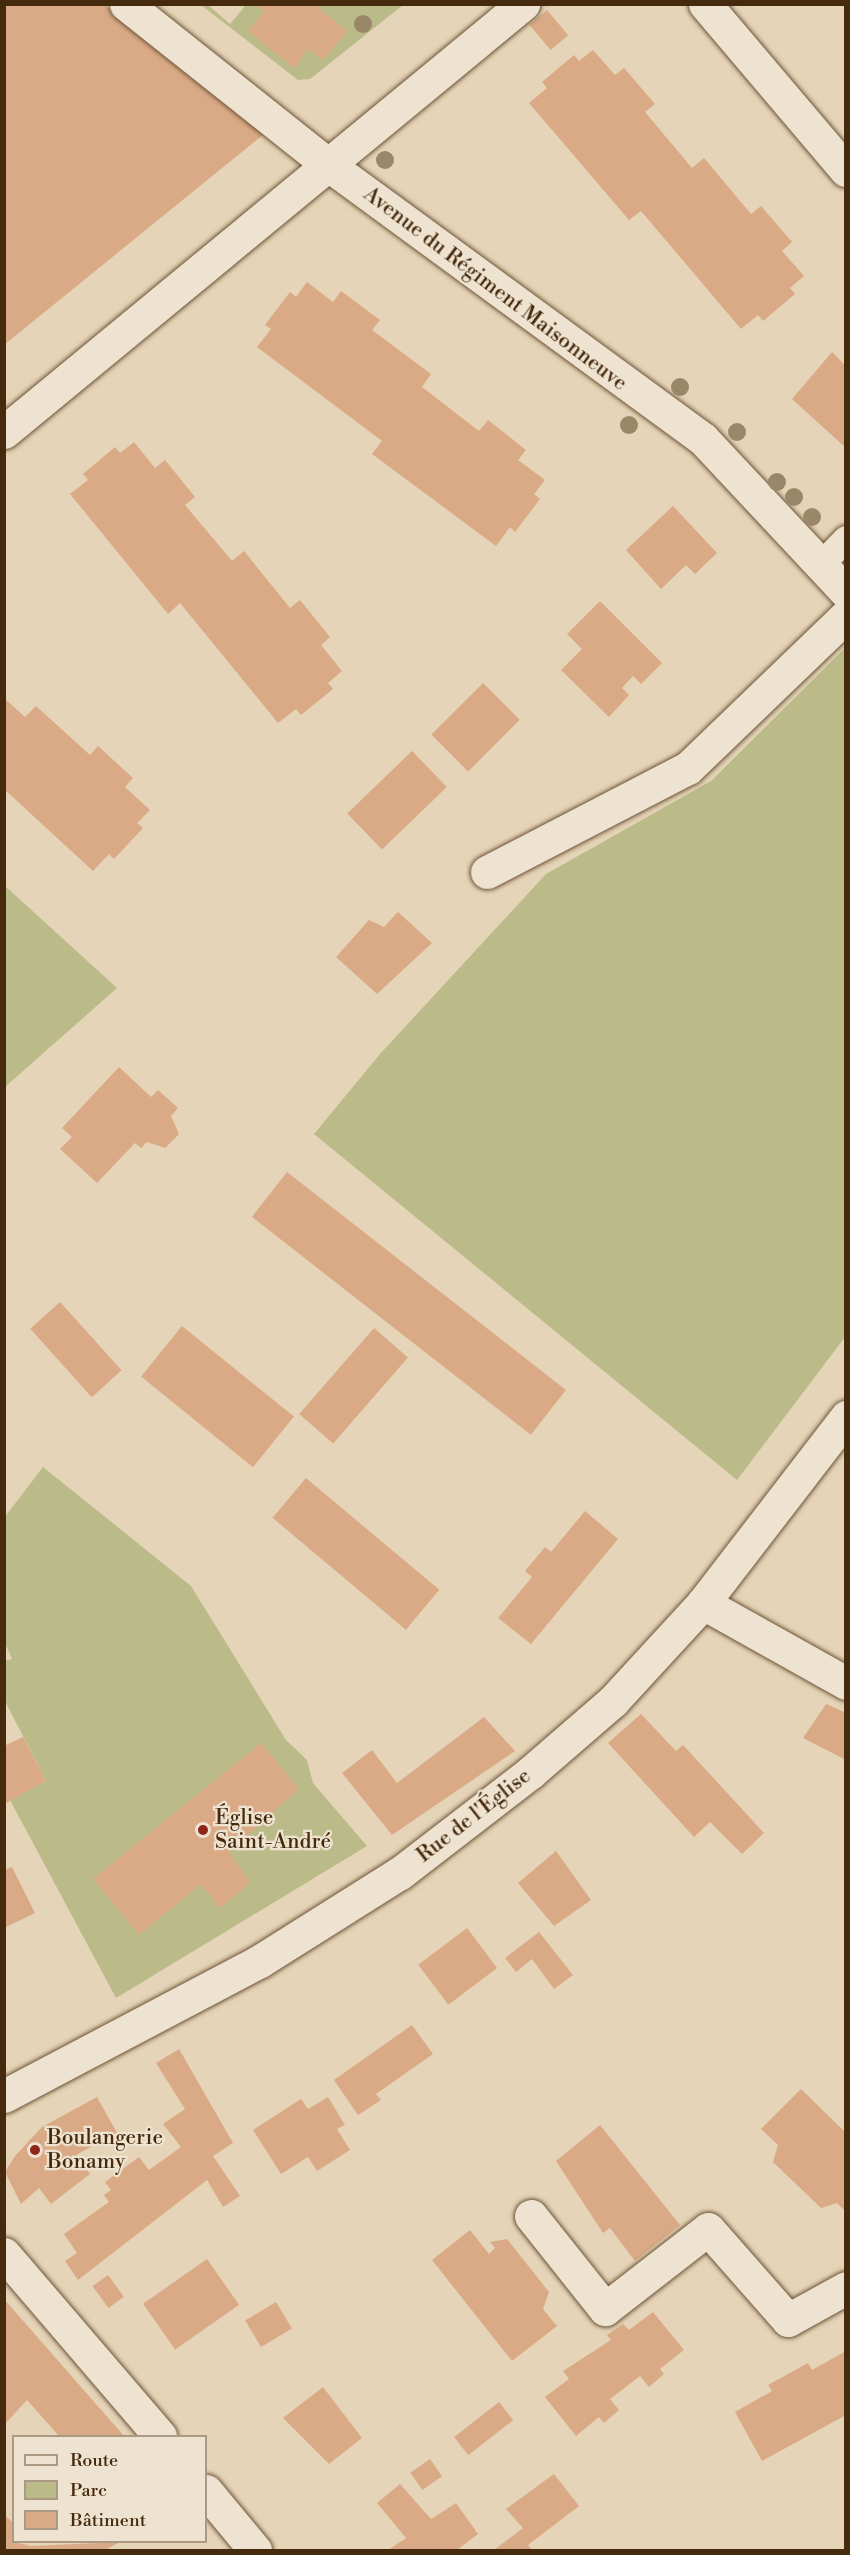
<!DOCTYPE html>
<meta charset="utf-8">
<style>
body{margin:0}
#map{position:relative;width:850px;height:2555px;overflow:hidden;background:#e5d4b7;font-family:"Libre Bodoni",serif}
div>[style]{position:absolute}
.green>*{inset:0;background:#bbbb8a}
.building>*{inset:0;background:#d9aa85;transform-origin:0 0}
.roads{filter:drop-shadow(0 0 2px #6e5438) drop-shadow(0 0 2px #6e5438)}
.service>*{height:26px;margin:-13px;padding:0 13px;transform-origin:13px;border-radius:13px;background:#eee3d0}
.minor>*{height:33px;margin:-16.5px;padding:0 16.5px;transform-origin:16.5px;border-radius:16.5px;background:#eee3d0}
.tertiary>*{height:33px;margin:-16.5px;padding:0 16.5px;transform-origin:16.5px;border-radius:16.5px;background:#eee3d0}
.trees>*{width:18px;height:18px;margin:-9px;border-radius:50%;background:#9a8668}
.dots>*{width:16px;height:16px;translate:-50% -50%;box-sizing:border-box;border:3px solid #eee3d0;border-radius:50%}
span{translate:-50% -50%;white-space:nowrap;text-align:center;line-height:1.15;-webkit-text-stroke:4.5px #eee3d0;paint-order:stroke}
.street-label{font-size:21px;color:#462a0e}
.poi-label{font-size:21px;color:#462a0e}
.left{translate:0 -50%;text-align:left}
.frame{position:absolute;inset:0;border:6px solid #462a0e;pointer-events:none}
.legend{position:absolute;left:12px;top:2435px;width:195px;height:108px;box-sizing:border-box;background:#eee3d0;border:2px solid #ab9982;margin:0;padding:8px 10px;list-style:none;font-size:18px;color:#462a0e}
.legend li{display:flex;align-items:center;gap:12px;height:30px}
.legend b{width:30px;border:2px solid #ab9982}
</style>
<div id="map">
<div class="green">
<div style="clip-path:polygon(201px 5px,208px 5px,230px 24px,246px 5px,403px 5px,310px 79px,298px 80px)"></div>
<div style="clip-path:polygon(845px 648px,845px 1337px,737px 1480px,314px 1134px,380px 1054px,546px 874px,711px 781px)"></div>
<div style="clip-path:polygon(4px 885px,117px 988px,5px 1087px,4px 1087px)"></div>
<div style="clip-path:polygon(43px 1467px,191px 1586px,286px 1740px,307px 1760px,313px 1783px,367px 1846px,116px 1998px,10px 1800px,46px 1781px,5px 1701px,5px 1661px,12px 1659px,5px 1643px,4px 1518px)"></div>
</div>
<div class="building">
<div style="clip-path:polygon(4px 4px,103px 4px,264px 134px,4px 345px)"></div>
<div style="clip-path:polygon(254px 4px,314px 4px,347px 31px,323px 60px,308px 49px,294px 68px,248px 31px,264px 12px)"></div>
<div style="left:547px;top:10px;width:33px;height:23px;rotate:50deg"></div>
<div style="clip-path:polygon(593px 50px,615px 75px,624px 68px,655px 104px,645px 112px,692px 168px,704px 158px,751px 214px,761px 206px,792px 242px,782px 251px,804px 276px,790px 288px,795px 294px,763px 321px,758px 315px,741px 329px,641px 211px,629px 220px,529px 103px,547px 88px,542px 82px,574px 55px,579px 61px)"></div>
<div style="clip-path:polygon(307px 282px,333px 302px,341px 291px,380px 320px,372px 330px,431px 374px,422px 387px,479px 431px,488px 420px,526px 450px,518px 460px,545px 480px,534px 494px,540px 499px,515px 532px,510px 527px,496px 546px,372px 454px,382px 441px,257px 347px,271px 329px,265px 325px,290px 292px,296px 297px)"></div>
<div style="clip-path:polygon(832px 352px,846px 366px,846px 448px,792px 399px)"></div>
<div style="clip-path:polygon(134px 442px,155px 468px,165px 460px,195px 497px,185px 505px,232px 561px,244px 551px,290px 608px,300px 600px,330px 637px,321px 645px,342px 671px,328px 683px,333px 689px,301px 715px,296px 709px,278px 723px,180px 603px,168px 614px,70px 494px,88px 480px,83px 474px,115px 447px,120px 453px)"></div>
<div style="clip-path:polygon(673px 506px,717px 553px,695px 574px,686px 565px,661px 589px,626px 550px)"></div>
<div style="clip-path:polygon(600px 601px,662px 663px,641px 684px,633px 676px,622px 688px,629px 695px,609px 717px,561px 670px,582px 649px,567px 634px)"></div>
<div style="left:483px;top:683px;width:52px;height:73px;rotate:45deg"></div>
<div style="clip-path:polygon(4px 698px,25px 717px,36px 706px,90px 755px,98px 746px,133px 778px,125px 787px,150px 810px,137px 823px,143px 828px,114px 859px,109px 854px,93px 871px,4px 789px)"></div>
<div style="left:412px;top:751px;width:50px;height:90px;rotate:46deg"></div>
<div style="clip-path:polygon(398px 912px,432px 943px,377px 994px,336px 957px,369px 920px,384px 927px)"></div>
<div style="clip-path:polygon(119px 1067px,151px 1097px,158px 1090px,178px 1108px,171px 1116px,179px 1134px,165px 1148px,147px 1142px,141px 1148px,135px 1143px,97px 1183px,60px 1149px,72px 1137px,62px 1128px)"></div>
<div style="left:287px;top:1172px;width:354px;height:57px;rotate:38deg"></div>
<div style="left:60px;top:1302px;width:92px;height:40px;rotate:48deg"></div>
<div style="left:182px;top:1326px;width:144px;height:65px;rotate:39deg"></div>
<div style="left:374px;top:1328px;width:45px;height:114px;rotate:41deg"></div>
<div style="left:306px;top:1478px;width:174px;height:52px;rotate:40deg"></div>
<div style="clip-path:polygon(585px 1511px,618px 1539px,531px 1644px,498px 1618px,532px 1577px,525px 1571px,545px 1547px,551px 1552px)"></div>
<div style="clip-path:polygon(826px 1704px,846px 1713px,846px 1760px,803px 1738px)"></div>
<div style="clip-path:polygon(641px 1714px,676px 1751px,683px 1745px,764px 1833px,742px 1854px,710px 1822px,694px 1837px,608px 1743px)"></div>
<div style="clip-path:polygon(484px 1717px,515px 1751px,392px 1835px,342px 1773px,372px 1750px,397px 1783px)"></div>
<div style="clip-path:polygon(23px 1737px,46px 1781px,4px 1804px,4px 1746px)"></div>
<div style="clip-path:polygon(261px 1743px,299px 1789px,229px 1852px,250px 1883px,220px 1908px,201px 1884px,139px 1935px,93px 1879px)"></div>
<div style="clip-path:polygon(556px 1851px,591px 1900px,554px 1926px,518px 1883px)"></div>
<div style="clip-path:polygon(12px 1867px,35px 1913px,4px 1928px,4px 1870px)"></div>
<div style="left:467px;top:1928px;width:50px;height:61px;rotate:53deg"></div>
<div style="clip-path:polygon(539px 1932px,573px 1975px,554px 1989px,532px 1959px,516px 1972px,505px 1958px)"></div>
<div style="clip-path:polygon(412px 2025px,433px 2054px,376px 2094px,381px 2100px,358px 2115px,334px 2080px)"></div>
<div style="clip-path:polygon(179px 2049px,233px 2143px,213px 2156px,240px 2196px,223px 2207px,207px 2180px,78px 2280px,65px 2261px,77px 2253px,64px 2234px,109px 2202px,104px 2195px,111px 2190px,105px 2182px,139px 2157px,149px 2170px,181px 2147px,163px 2124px,185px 2109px,156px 2063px)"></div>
<div style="clip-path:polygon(801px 2089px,846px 2133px,846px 2212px,837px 2203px,821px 2208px,773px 2162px,778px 2145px,761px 2129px)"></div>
<div style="clip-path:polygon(97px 2097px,117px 2133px,76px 2155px,90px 2174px,51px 2204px,39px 2188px,21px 2204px,5px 2172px,15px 2156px,42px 2127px)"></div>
<div style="clip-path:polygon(328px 2097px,345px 2125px,337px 2129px,350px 2150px,317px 2171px,308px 2157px,281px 2174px,253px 2130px,301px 2099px,308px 2109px)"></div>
<div style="clip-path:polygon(600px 2125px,680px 2225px,635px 2261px,610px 2228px,603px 2233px,556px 2161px)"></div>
<div style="clip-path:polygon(470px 2230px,489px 2254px,495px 2248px,490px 2242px,507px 2239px,549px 2292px,543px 2309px,557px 2326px,512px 2361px,432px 2260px)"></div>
<div style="left:207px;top:2259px;width:56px;height:78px;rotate:55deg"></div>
<div style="left:108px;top:2275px;width:27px;height:19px;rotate:54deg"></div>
<div style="clip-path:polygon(4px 2299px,124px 2436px,59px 2436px,27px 2400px,4px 2425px)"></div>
<div style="left:276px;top:2302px;width:31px;height:36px;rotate:59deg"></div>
<div style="clip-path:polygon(653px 2312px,684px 2350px,660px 2369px,664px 2374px,649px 2387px,640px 2376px,610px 2399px,619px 2410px,604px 2423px,599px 2417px,576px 2436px,545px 2397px,569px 2379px,563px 2371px,611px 2340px,607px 2335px,623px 2324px,629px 2330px)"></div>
<div style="clip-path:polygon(846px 2351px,846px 2415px,762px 2461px,735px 2412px,772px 2391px,768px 2385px,808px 2363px,812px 2370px)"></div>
<div style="clip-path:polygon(323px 2387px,362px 2438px,329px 2464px,283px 2418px)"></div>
<div style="left:499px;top:2402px;width:23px;height:57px;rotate:52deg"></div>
<div style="left:430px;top:2459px;width:21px;height:24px;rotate:55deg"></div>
<div style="clip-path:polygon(554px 2474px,579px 2506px,528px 2545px,532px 2550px,494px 2550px,523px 2528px,506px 2509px)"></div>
<div style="clip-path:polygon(400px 2484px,431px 2519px,456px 2503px,478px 2534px,457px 2550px,388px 2550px,406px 2538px,377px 2503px)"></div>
<div style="clip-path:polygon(4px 2514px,14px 2524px,14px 2542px,31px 2546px,120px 2542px,105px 2550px,4px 2550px)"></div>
</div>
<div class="roads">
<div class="service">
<div style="left:821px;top:565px;width:36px;rotate:-46deg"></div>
</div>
<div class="minor">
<div style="left:126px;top:4px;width:260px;rotate:38.5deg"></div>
<div style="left:330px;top:166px;width:462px;rotate:36.2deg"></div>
<div style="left:703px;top:439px;width:209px;rotate:46.9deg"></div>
<div style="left:705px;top:4px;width:218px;rotate:49.7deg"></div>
<div style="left:4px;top:432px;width:673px;rotate:-39.51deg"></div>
<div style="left:487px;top:872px;width:226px;rotate:-27.4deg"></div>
<div style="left:688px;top:768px;width:219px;rotate:-43.9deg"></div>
<div style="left:703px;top:1603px;width:164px;rotate:29.2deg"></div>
<div style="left:531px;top:2216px;width:119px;rotate:51.5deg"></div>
<div style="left:605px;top:2309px;width:130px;rotate:-37.8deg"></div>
<div style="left:708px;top:2229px;width:121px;rotate:48.7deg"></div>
<div style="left:788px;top:2320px;width:66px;rotate:-28.9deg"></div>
</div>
<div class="tertiary">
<div style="left:4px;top:2096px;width:289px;rotate:-27.8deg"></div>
<div style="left:260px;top:1961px;width:165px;rotate:-32.2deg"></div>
<div style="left:400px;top:1873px;width:165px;rotate:-37.6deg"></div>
<div style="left:531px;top:1772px;width:108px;rotate:-40.9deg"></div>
<div style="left:613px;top:1701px;width:133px;rotate:-47.4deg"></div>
<div style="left:703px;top:1603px;width:235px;rotate:-52.4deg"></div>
<div style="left:4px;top:2254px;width:240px;rotate:49.4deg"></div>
<div style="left:206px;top:2491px;width:77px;rotate:50.3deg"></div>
</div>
</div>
<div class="trees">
<div style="left:363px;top:24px"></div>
<div style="left:385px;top:160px"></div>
<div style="left:680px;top:387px"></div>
<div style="left:629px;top:425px"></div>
<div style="left:737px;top:432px"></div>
<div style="left:777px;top:482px"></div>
<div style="left:794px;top:497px"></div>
<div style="left:812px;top:517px"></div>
</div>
<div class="dots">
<div style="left:203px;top:1830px;background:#8f2418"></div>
<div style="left:35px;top:2150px;background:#8f2418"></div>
</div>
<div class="street-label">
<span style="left:495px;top:289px;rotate:37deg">Avenue du Régiment Maisonneuve</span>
<span style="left:474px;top:1816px;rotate:-38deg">Rue de l'Église</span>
</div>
<div class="poi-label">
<span class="left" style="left:215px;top:1830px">Église<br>Saint-André</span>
<span class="left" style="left:47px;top:2150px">Boulangerie<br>Bonamy</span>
</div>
<div class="frame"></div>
<ul class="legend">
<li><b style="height:8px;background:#eee3d0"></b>Route</li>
<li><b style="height:16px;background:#bbbb8a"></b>Parc</li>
<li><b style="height:16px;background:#d9aa85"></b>Bâtiment</li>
</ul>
</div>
